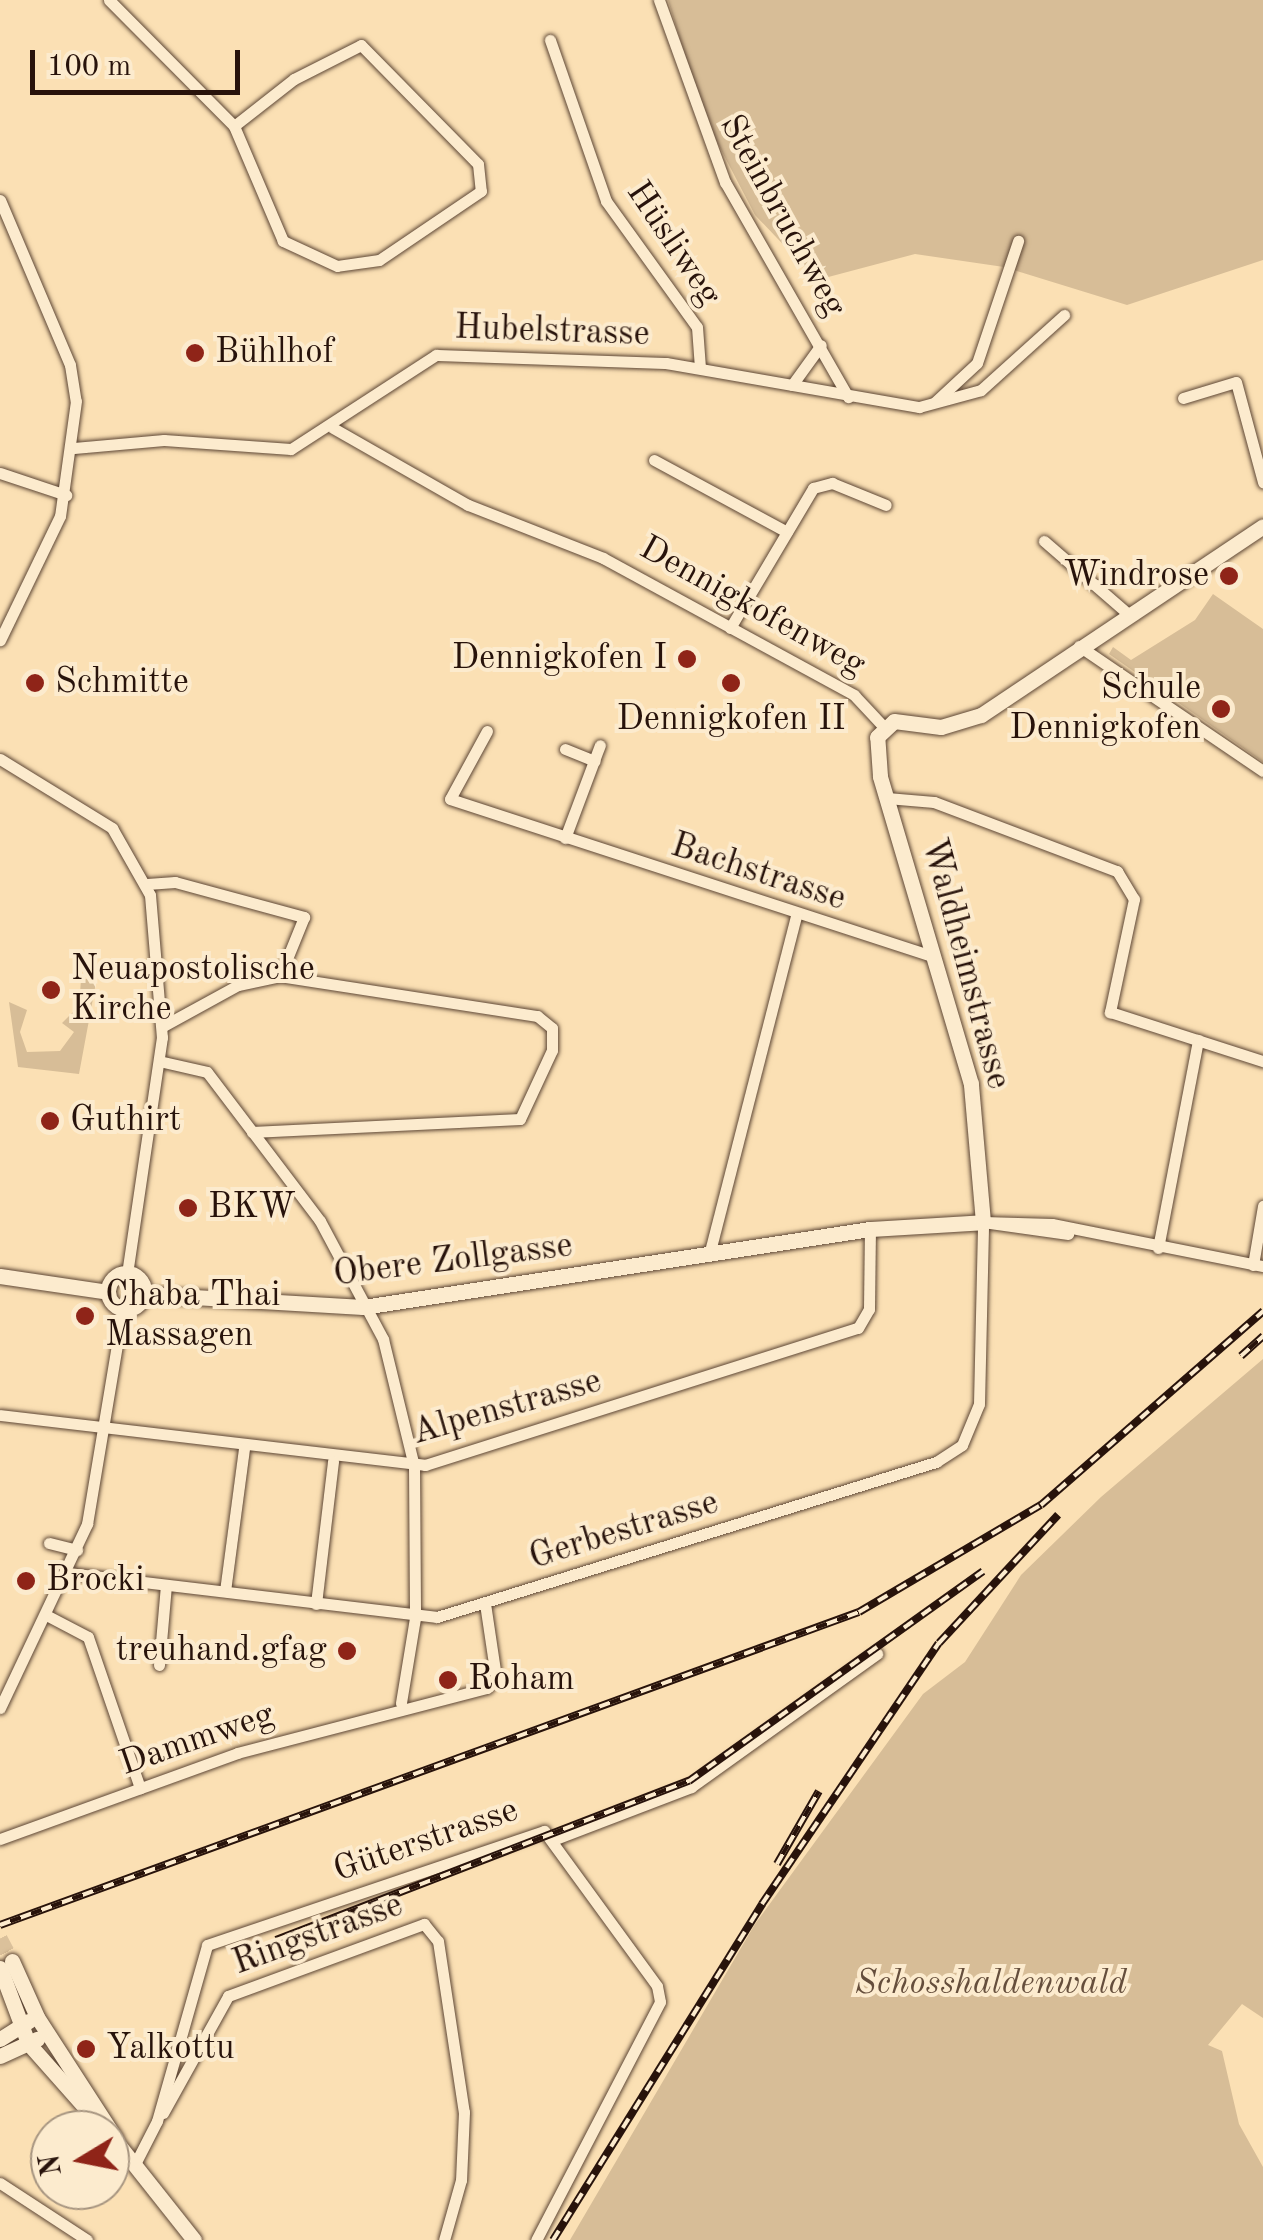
<!DOCTYPE html>
<meta charset="utf-8">
<style>
body{margin:0}
#map{position:relative;width:1263px;height:2240px;overflow:hidden;background:#fbe0b4;font-family:"Old Standard TT",serif}
div>[style]{position:absolute}
.green>*{inset:0;background:#d7bd97}
.secondary-tunnel>*{height:15px;margin-top:-7.5px;transform-origin:0;background:repeating-linear-gradient(90deg,#dbc19b 0 15px,transparent 0 23px)}
.roads{filter:drop-shadow(0 0 2px #5d4635) drop-shadow(0 0 2px #5d4635)}
.street>*{height:11px;margin:-5.5px;padding:0 5.5px;transform-origin:5.5px;border-radius:5.5px;background:#fcebce}
.secondary>*{height:15px;margin:-7.5px;padding:0 7.5px;transform-origin:7.5px;border-radius:7.5px;background:#fcebce}
.secondary>.ring{margin:-7.5px;padding:0;box-sizing:content-box;background:none;border:15px solid #fcebce;border-radius:50%}
.rail>*{height:8px;margin-top:-4px;transform-origin:0;background:repeating-linear-gradient(90deg,#fcebce 0 11px,#28130b 0 22px);box-sizing:border-box;border-block:2px solid #28130b}
.dots>*{width:28px;height:28px;translate:-50% -50%;box-sizing:border-box;border:5px solid #fcebce;border-radius:50%}
span{translate:-50% -50%;white-space:nowrap;text-align:center;line-height:1.15;-webkit-text-stroke:8px #fcebce;paint-order:stroke}
.street-label{font-size:35px;color:#28130b}
.poi-label{font-size:35px;color:#28130b}
.left{translate:0 -50%;text-align:left}
.right{translate:-100% -50%;text-align:right}
.park-label{font-size:35px;color:#654e3c;font-style:italic}
.north{position:absolute;left:30px;top:2110px;width:100px;height:100px;box-sizing:border-box;background:#fcebce;border:2px solid #a79580;border-radius:50%;rotate:260deg;font-size:28px;font-weight:700;line-height:40px;text-align:center;color:#28130b}
.north::after{content:'';display:block;margin:auto;width:35px;height:45px;background:#8f2418;clip-path:polygon(50% 0,100% 100%,50% 72%,0 100%)}
.scale{position:absolute;left:30px;top:50px;width:210px;height:45px;box-sizing:border-box;border:5px solid #28130b;border-top:0;padding-left:12px;font-size:30px;line-height:35px;white-space:nowrap;color:#28130b;-webkit-text-stroke:8px #fcebce;paint-order:stroke}
</style>
<div id="map">
<div class="green">
<div style="clip-path:polygon(668px 0,1263px 0,1263px 260px,1127px 305px,1004px 267px,915px 254px,817px 280px,755px 215px,704px 117px)"></div>
<div style="clip-path:polygon(1213px 594px,1263px 629px,1263px 762px,1109px 654px,1113px 647px,1131px 660px,1195px 620px)"></div>
<div style="clip-path:polygon(97px 977px,79px 1074px,18px 1067px,9px 1002px,27px 1010px,20px 1032px,27px 1052px,60px 1051px,74px 1032px,62px 1023px,79px 1006px,81px 980px)"></div>
<div style="clip-path:polygon(1263px 1359px,1263px 2018px,1242px 2004px,1208px 2045px,1222px 2051px,1239px 2124px,1263px 2167px,1263px 2240px,570px 2240px,755px 1924px,923px 1694px,965px 1662px,1021px 1575px,1101px 1497px)"></div>
</div>
<div class="secondary-tunnel">
<div style="left:0;top:1938px;width:26px;rotate:62deg"></div>
</div>
<div class="roads">
<div class="street">
<div style="left:109px;top:0;width:177px;rotate:45.2deg"></div>
<div style="left:234px;top:126px;width:76px;rotate:-38.1deg"></div>
<div style="left:294px;top:79px;width:75px;rotate:-26.9deg"></div>
<div style="left:361px;top:45px;width:167px;rotate:45.5deg"></div>
<div style="left:478px;top:164px;width:27px;rotate:84deg"></div>
<div style="left:481px;top:191px;width:123px;rotate:145.9deg"></div>
<div style="left:379px;top:260px;width:42px;rotate:171.9deg"></div>
<div style="left:337px;top:266px;width:60px;rotate:-155.2deg"></div>
<div style="left:283px;top:241px;width:125px;rotate:-113.1deg"></div>
<div style="left:659px;top:0;width:194px;rotate:70.1deg"></div>
<div style="left:725px;top:182px;width:248px;rotate:60.2deg"></div>
<div style="left:550px;top:40px;width:170px;rotate:70.8deg"></div>
<div style="left:606px;top:201px;width:155px;rotate:54.2deg"></div>
<div style="left:697px;top:327px;width:41px;rotate:85.8deg"></div>
<div style="left:0;top:200px;width:179px;rotate:67deg"></div>
<div style="left:70px;top:365px;width:36px;rotate:81deg"></div>
<div style="left:76px;top:401px;width:116px;rotate:97.9deg"></div>
<div style="left:60px;top:516px;width:138px;rotate:115.8deg"></div>
<div style="left:792px;top:385px;width:49px;rotate:-54.1deg"></div>
<div style="left:1183px;top:398px;width:55px;rotate:-16.8deg"></div>
<div style="left:1236px;top:382px;width:104px;rotate:74.9deg"></div>
<div style="left:935px;top:402px;width:57px;rotate:-42.9deg"></div>
<div style="left:977px;top:363px;width:129px;rotate:-71.4deg"></div>
<div style="left:333px;top:428px;width:155px;rotate:29.7deg"></div>
<div style="left:468px;top:505px;width:145px;rotate:21.4deg"></div>
<div style="left:603px;top:558px;width:286px;rotate:28.6deg"></div>
<div style="left:854px;top:695px;width:42px;rotate:46.9deg"></div>
<div style="left:74px;top:448px;width:90px;rotate:-5.1deg"></div>
<div style="left:164px;top:440px;width:127px;rotate:4.1deg"></div>
<div style="left:291px;top:449px;width:173px;rotate:-33deg"></div>
<div style="left:436px;top:355px;width:230px;rotate:2deg"></div>
<div style="left:666px;top:363px;width:257px;rotate:9.9deg"></div>
<div style="left:919px;top:407px;width:64px;rotate:-15.3deg"></div>
<div style="left:981px;top:390px;width:112px;rotate:-42.1deg"></div>
<div style="left:654px;top:460px;width:151px;rotate:28.4deg"></div>
<div style="left:0;top:473px;width:70px;rotate:18.4deg"></div>
<div style="left:1044px;top:541px;width:108px;rotate:40.9deg"></div>
<div style="left:730px;top:628px;width:163px;rotate:-59.3deg"></div>
<div style="left:813px;top:488px;width:20px;rotate:-15deg"></div>
<div style="left:832px;top:483px;width:58px;rotate:22.2deg"></div>
<div style="left:1079px;top:646px;width:222px;rotate:34.2deg"></div>
<div style="left:487px;top:731px;width:77px;rotate:118.6deg"></div>
<div style="left:450px;top:799px;width:510px;rotate:18.04deg"></div>
<div style="left:565px;top:749px;width:32px;rotate:22deg"></div>
<div style="left:0;top:759px;width:132px;rotate:31.6deg"></div>
<div style="left:112px;top:828px;width:77px;rotate:60.4deg"></div>
<div style="left:150px;top:895px;width:143px;rotate:85.2deg"></div>
<div style="left:162px;top:1037px;width:240px;rotate:98.4deg"></div>
<div style="left:887px;top:798px;width:47px;rotate:4.9deg"></div>
<div style="left:934px;top:802px;width:196px;rotate:20.7deg"></div>
<div style="left:1117px;top:871px;width:33px;rotate:59deg"></div>
<div style="left:1134px;top:899px;width:116px;rotate:102deg"></div>
<div style="left:1110px;top:1012px;width:161px;rotate:17.8deg"></div>
<div style="left:565px;top:838px;width:99px;rotate:-69.4deg"></div>
<div style="left:147px;top:884px;width:28px;rotate:-4deg"></div>
<div style="left:175px;top:882px;width:134px;rotate:15.2deg"></div>
<div style="left:304px;top:917px;width:64px;rotate:112.1deg"></div>
<div style="left:280px;top:976px;width:43px;rotate:167.9deg"></div>
<div style="left:238px;top:985px;width:85px;rotate:151.3deg"></div>
<div style="left:159px;top:1061px;width:49px;rotate:12.9deg"></div>
<div style="left:207px;top:1072px;width:187px;rotate:52.8deg"></div>
<div style="left:320px;top:1221px;width:134px;rotate:61.9deg"></div>
<div style="left:383px;top:1339px;width:131px;rotate:76.3deg"></div>
<div style="left:414px;top:1466px;width:152px;rotate:89.6deg"></div>
<div style="left:415px;top:1618px;width:86px;rotate:99.4deg"></div>
<div style="left:252px;top:1132px;width:268px;rotate:-2.8deg"></div>
<div style="left:520px;top:1119px;width:76px;rotate:-65.1deg"></div>
<div style="left:552px;top:1050px;width:22px;rotate:-90deg"></div>
<div style="left:552px;top:1028px;width:19px;rotate:-141deg"></div>
<div style="left:537px;top:1016px;width:260px;rotate:-171.2deg"></div>
<div style="left:983px;top:1222px;width:69px;rotate:1.7deg"></div>
<div style="left:1052px;top:1224px;width:215px;rotate:11.3deg"></div>
<div style="left:983px;top:1222px;width:86px;rotate:8deg"></div>
<div style="left:1158px;top:1248px;width:212px;rotate:-79.1deg"></div>
<div style="left:709px;top:1255px;width:350px;rotate:-75.6deg"></div>
<div style="left:1253px;top:1265px;width:60px;rotate:-80.4deg"></div>
<div style="left:0;top:1415px;width:428px;rotate:6.7deg"></div>
<div style="left:425px;top:1465px;width:454px;rotate:-17.6deg"></div>
<div style="left:858px;top:1328px;width:22px;rotate:-60deg"></div>
<div style="left:869px;top:1309px;width:80px;rotate:-89.3deg"></div>
<div style="left:49px;top:1543px;width:29px;rotate:14deg"></div>
<div style="left:68px;top:1573px;width:372px;rotate:6.8deg"></div>
<div style="left:437px;top:1617px;width:523px;rotate:-17.26deg"></div>
<div style="left:936px;top:1462px;width:31px;rotate:-33deg"></div>
<div style="left:962px;top:1445px;width:44px;rotate:-67.5deg"></div>
<div style="left:979px;top:1404px;width:182px;rotate:-88.7deg"></div>
<div style="left:225px;top:1591px;width:144px;rotate:-82.4deg"></div>
<div style="left:316px;top:1604px;width:144px;rotate:-83.2deg"></div>
<div style="left:48px;top:1616px;width:45px;rotate:27.7deg"></div>
<div style="left:88px;top:1637px;width:160px;rotate:71deg"></div>
<div style="left:159px;top:1665px;width:80px;rotate:-85deg"></div>
<div style="left:0;top:1708px;width:204px;rotate:-64.7deg"></div>
<div style="left:87px;top:1524px;width:218px;rotate:-80.5deg"></div>
<div style="left:0;top:1839px;width:252px;rotate:-19.9deg"></div>
<div style="left:237px;top:1753px;width:258px;rotate:-14.6deg"></div>
<div style="left:487px;top:1688px;width:14px;rotate:-51deg"></div>
<div style="left:496px;top:1677px;width:75px;rotate:-98.5deg"></div>
<div style="left:553px;top:1840px;width:148px;rotate:-21deg"></div>
<div style="left:691px;top:1787px;width:229px;rotate:-35.6deg"></div>
<div style="left:163px;top:2113px;width:134px;rotate:-60.9deg"></div>
<div style="left:228px;top:1996px;width:209px;rotate:-20.2deg"></div>
<div style="left:424px;top:1924px;width:22px;rotate:51deg"></div>
<div style="left:438px;top:1941px;width:173px;rotate:81.4deg"></div>
<div style="left:464px;top:2112px;width:68px;rotate:92.5deg"></div>
<div style="left:461px;top:2180px;width:62px;rotate:105.8deg"></div>
<div style="left:135px;top:2164px;width:48px;rotate:-62.9deg"></div>
<div style="left:157px;top:2121px;width:183px;rotate:-74.1deg"></div>
<div style="left:207px;top:1945px;width:356px;rotate:-18.7deg"></div>
<div style="left:544px;top:1831px;width:192px;rotate:53.9deg"></div>
<div style="left:657px;top:1986px;width:16px;rotate:79deg"></div>
<div style="left:660px;top:2002px;width:268px;rotate:117.5deg"></div>
<div style="left:0;top:2183px;width:104px;rotate:33.2deg"></div>
</div>
<div class="secondary">
<div class="ring" style="left:108px;top:1273px;width:21px;height:21px"></div>
<div style="left:0;top:1276px;width:109px;rotate:8.4deg"></div>
<div style="left:143px;top:1294px;width:220px;rotate:3.4deg"></div>
<div style="left:363px;top:1307px;width:513px;rotate:-8.75deg"></div>
<div style="left:870px;top:1229px;width:113px;rotate:-3.5deg"></div>
<div style="left:983px;top:1222px;width:139px;rotate:-95deg"></div>
<div style="left:971px;top:1084px;width:321px;rotate:-106.5deg"></div>
<div style="left:880px;top:776px;width:39px;rotate:-94deg"></div>
<div style="left:877px;top:737px;width:23px;rotate:-43deg"></div>
<div style="left:894px;top:721px;width:47px;rotate:7.3deg"></div>
<div style="left:941px;top:727px;width:42px;rotate:-16.7deg"></div>
<div style="left:981px;top:715px;width:339px;rotate:-33.8deg"></div>
<div style="left:12px;top:1961px;width:61px;rotate:65.9deg"></div>
<div style="left:37px;top:2017px;width:145px;rotate:57.1deg"></div>
<div style="left:0;top:1968px;width:80px;rotate:69.5deg"></div>
<div style="left:28px;top:2043px;width:116px;rotate:48.5deg"></div>
<div style="left:0;top:2039px;width:34px;rotate:-32deg"></div>
<div style="left:0;top:2056px;width:41px;rotate:-24.7deg"></div>
<div style="left:110px;top:2134px;width:135px;rotate:51.6deg"></div>
</div>
</div>
<div class="rail">
<div style="left:1241px;top:1356px;width:30px;rotate:-42deg"></div>
<div style="left:777px;top:1864px;width:84px;rotate:-60.1deg"></div>
<div style="left:0;top:1925px;width:914px;rotate:-20.02deg"></div>
<div style="left:859px;top:1612px;width:211px;rotate:-30.5deg"></div>
<div style="left:1041px;top:1505px;width:295px;rotate:-41.1deg"></div>
<div style="left:276px;top:1940px;width:443px;rotate:-21.1deg"></div>
<div style="left:689px;top:1781px;width:361px;rotate:-35.5deg"></div>
<div style="left:553px;top:2240px;width:396px;rotate:-58.1deg"></div>
<div style="left:762px;top:1904px;width:315px;rotate:-55.9deg"></div>
<div style="left:939px;top:1643px;width:175px;rotate:-47.1deg"></div>
</div>
<div class="dots">
<div style="left:195px;top:353px;background:#8f2418"></div>
<div style="left:1229px;top:576px;background:#8f2418"></div>
<div style="left:687px;top:659px;background:#8f2418"></div>
<div style="left:35px;top:683px;background:#8f2418"></div>
<div style="left:731px;top:683px;background:#8f2418"></div>
<div style="left:1221px;top:709px;background:#8f2418"></div>
<div style="left:51px;top:990px;background:#8f2418"></div>
<div style="left:50px;top:1121px;background:#8f2418"></div>
<div style="left:188px;top:1208px;background:#8f2418"></div>
<div style="left:85px;top:1316px;background:#8f2418"></div>
<div style="left:26px;top:1581px;background:#8f2418"></div>
<div style="left:347px;top:1651px;background:#8f2418"></div>
<div style="left:448px;top:1680px;background:#8f2418"></div>
<div style="left:86px;top:2049px;background:#8f2418"></div>
</div>
<div class="street-label">
<span style="left:782px;top:216px;rotate:61deg">Steinbruchweg</span>
<span style="left:673px;top:244px;rotate:56deg">Hüsliweg</span>
<span style="left:552px;top:332px;rotate:2deg">Hubelstrasse</span>
<span style="left:752px;top:607px;rotate:29deg">Dennigkofenweg</span>
<span style="left:758px;top:873px;rotate:18deg">Bachstrasse</span>
<span style="left:965px;top:964px;rotate:75deg">Waldheimstrasse</span>
<span style="left:453px;top:1261px;rotate:-7deg">Obere Zollgasse</span>
<span style="left:507px;top:1408px;rotate:-16deg">Alpenstrasse</span>
<span style="left:624px;top:1531px;rotate:-17deg">Gerbestrasse</span>
<span style="left:197px;top:1740px;rotate:-19deg">Dammweg</span>
<span style="left:426px;top:1841px;rotate:-19deg">Güterstrasse</span>
<span style="left:318px;top:1935px;rotate:-20deg">Ringstrasse</span>
</div>
<div class="poi-label">
<span class="left" style="left:215px;top:353px">Bühlhof</span>
<span class="right" style="left:1209px;top:576px">Windrose</span>
<span class="right" style="left:667px;top:659px">Dennigkofen I</span>
<span class="left" style="left:55px;top:683px">Schmitte</span>
<span class="right" style="left:1201px;top:709px">Schule<br>Dennigkofen</span>
<span style="left:731px;top:720px">Dennigkofen II</span>
<span class="left" style="left:71px;top:990px">Neuapostolische<br>Kirche</span>
<span class="left" style="left:70px;top:1121px">Guthirt</span>
<span class="left" style="left:208px;top:1208px">BKW</span>
<span class="left" style="left:105px;top:1316px">Chaba Thai<br>Massagen</span>
<span class="left" style="left:46px;top:1581px">Brocki</span>
<span class="right" style="left:327px;top:1651px">treuhand.gfag</span>
<span class="left" style="left:468px;top:1680px">Roham</span>
<span class="left" style="left:106px;top:2049px">Yalkottu</span>
</div>
<div class="park-label">
<span style="left:991px;top:1984px">Schosshaldenwald</span>
</div>
<div class="north">N</div>
<div class="scale">100 m</div>
</div>
